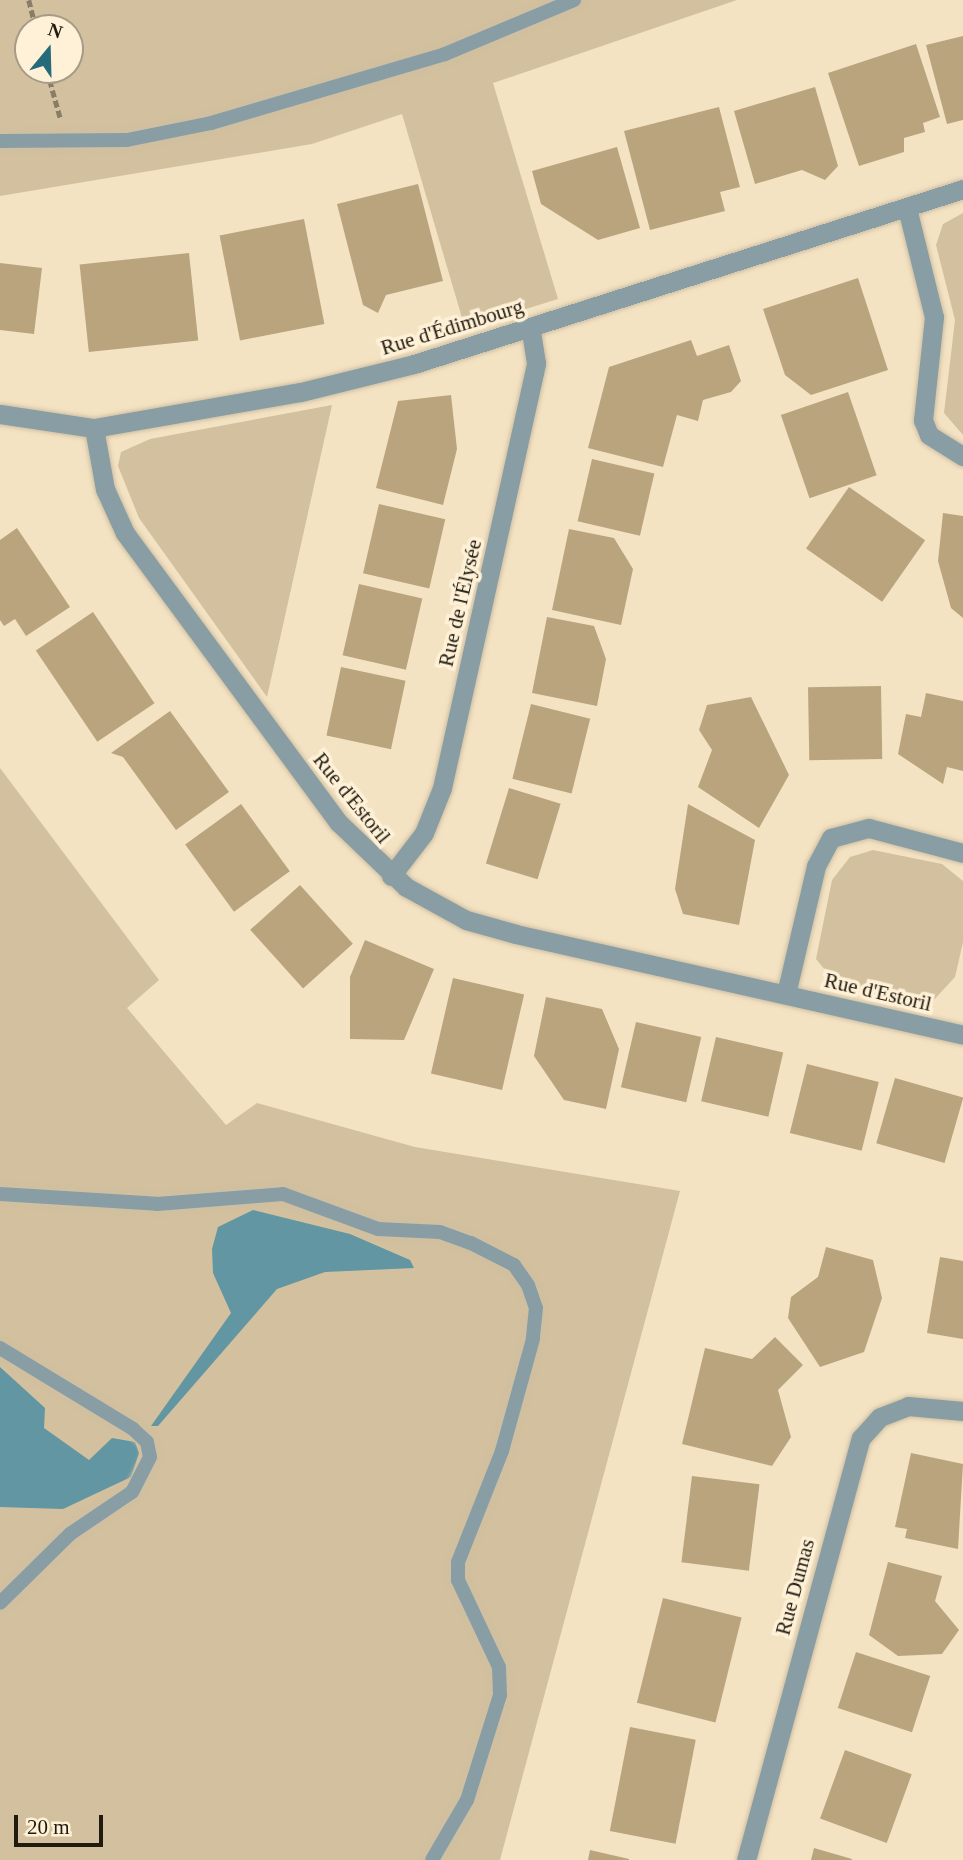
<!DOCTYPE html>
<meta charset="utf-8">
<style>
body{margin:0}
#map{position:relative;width:963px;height:1860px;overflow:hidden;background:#f4e3c3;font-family:Georgia,serif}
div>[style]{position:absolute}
.green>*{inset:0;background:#d2c09e}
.water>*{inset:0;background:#6196a2}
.building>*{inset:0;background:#b9a47d;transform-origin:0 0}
.path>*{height:4.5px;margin-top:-2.25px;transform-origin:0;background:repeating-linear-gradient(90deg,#887d67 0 7px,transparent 0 10.5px)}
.roads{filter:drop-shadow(0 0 2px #cebfa3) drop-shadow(0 0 2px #cebfa3)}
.service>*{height:14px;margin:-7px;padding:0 7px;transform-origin:7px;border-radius:7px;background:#889ea4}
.minor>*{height:19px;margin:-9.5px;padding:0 9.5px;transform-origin:9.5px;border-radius:9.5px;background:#889ea4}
span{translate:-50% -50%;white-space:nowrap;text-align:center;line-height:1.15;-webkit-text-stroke:7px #fef1d7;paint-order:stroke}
.street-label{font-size:21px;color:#201a0f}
.north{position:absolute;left:14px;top:14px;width:70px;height:70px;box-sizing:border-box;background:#fef1d7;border:2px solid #a59b87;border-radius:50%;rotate:19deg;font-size:19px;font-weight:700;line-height:28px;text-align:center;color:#201a0f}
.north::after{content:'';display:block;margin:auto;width:24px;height:32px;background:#256b7a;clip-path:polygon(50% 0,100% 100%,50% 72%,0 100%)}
.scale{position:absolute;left:14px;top:1815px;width:89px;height:32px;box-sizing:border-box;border:4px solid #201a0f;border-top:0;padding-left:9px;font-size:21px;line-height:24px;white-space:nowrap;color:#201a0f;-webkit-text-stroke:5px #fef1d7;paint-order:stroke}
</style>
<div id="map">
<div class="green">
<div style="clip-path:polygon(evenodd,0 0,737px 0,493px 83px,558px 299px,465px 328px,402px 114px,312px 144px,0 196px,0 0,28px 28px,70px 28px,70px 70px,28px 70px,28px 28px)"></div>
<div style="clip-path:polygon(963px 213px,963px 435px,944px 413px,955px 320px,936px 245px,943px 224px)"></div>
<div style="clip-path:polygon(332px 405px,267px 697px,139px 518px,118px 466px,121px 452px,150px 439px)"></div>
<div style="clip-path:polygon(0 768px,159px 980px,127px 1008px,226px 1125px,257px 1103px,415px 1147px,680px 1191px,500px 1860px,0 1860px)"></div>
<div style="clip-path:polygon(873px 850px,942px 864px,963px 881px,963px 942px,955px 977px,932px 1002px,907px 1003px,840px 988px,816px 959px,832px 880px,850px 857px)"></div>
</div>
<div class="water">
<div style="clip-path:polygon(253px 1210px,350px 1234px,410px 1260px,414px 1268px,325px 1272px,277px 1289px,158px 1426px,151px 1426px,231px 1313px,213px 1273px,212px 1249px,218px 1227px)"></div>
<div style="clip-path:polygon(0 1367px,45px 1408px,44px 1428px,89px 1460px,112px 1438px,135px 1442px,139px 1453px,131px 1477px,63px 1509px,0 1507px)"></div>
</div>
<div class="building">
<div style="clip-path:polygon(963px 36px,963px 120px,947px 124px,926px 45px)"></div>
<div style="clip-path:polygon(916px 44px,940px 117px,923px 123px,925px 132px,904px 138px,904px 152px,859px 166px,828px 73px)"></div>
<div style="clip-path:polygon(815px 87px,838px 166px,825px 180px,802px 170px,755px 184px,734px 111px)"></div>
<div style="clip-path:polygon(719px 107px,740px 187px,720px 192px,725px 211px,650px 230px,624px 131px)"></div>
<div style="clip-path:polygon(617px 147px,640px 228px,598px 240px,541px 204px,532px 171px)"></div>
<div style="clip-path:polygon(418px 184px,443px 281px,386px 295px,378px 313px,363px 305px,337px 204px)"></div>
<div style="left:304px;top:219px;width:107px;height:86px;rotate:79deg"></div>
<div style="left:189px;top:253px;width:88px;height:110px;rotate:84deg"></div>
<div style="clip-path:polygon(0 263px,42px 268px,34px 334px,0 330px)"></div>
<div style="clip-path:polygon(858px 278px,888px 370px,811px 395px,785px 375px,763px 309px)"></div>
<div style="clip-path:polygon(691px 340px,697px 356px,729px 345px,741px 381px,731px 392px,703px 400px,698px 421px,677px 415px,663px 467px,588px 448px,609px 367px)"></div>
<div style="left:848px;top:392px;width:88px;height:71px;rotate:71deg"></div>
<div style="clip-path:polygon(451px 395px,457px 449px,443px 505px,376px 488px,398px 401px)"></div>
<div style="left:592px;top:459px;width:64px;height:64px;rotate:13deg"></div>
<div style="left:849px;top:487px;width:93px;height:75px;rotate:35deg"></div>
<div style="left:379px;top:504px;width:68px;height:71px;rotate:13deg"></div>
<div style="clip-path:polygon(943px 513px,963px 516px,963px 618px,951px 608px,938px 561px)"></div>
<div style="clip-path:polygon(17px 528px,70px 607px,26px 636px,15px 619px,4px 626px,0 620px,0 540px)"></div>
<div style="clip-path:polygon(569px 529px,614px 538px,633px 569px,621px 625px,552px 610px)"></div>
<div style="left:359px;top:584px;width:65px;height:73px;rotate:13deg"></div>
<div style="left:93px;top:612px;width:110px;height:69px;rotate:56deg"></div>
<div style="clip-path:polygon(547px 617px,594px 626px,606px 659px,597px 706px,532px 693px)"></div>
<div style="left:341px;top:667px;width:66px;height:70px;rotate:12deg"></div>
<div style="left:881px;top:686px;width:73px;height:73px;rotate:89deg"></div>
<div style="clip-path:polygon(926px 693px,963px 701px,963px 771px,947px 767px,943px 784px,898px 754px,906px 714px,921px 717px)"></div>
<div style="clip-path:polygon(751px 697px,789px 775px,759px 828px,698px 787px,712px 750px,699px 730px,707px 705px)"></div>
<div style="left:531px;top:704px;width:61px;height:77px;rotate:14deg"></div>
<div style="clip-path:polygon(170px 711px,229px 792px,176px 830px,123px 757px,111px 753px)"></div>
<div style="left:509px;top:788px;width:54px;height:79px;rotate:17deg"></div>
<div style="left:241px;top:804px;width:83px;height:69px;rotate:54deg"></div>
<div style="clip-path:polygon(688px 804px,755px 840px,739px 925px,683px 914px,675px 889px)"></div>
<div style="left:300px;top:885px;width:79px;height:67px;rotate:48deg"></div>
<div style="clip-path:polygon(365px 940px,434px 969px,404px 1040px,350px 1039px,350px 977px)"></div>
<div style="left:453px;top:978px;width:73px;height:98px;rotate:13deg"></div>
<div style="clip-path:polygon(546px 997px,602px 1009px,619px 1049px,606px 1109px,564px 1100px,534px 1056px)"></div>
<div style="left:636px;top:1022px;width:67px;height:67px;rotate:13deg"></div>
<div style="left:716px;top:1037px;width:69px;height:66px;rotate:13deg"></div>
<div style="left:807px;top:1064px;width:74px;height:71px;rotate:14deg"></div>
<div style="left:895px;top:1078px;width:71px;height:68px;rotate:16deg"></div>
<div style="clip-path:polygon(826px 1247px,873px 1260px,882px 1298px,864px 1352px,820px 1367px,788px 1318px,791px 1297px,818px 1277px)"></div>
<div style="clip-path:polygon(940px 1257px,963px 1261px,963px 1339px,927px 1333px)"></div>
<div style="clip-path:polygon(775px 1337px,803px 1365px,778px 1390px,791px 1437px,772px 1466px,682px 1444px,705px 1348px,752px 1359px)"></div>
<div style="clip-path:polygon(911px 1453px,963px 1464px,958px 1549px,905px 1538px,907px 1529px,895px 1527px)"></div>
<div style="left:692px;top:1476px;width:68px;height:87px;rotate:7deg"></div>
<div style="clip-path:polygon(888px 1562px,942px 1576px,935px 1601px,959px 1630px,942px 1654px,898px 1656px,869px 1635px)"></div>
<div style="left:663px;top:1598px;width:81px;height:108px;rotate:14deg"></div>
<div style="left:856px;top:1652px;width:78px;height:59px;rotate:18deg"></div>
<div style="left:630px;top:1727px;width:67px;height:106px;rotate:11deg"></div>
<div style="left:845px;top:1750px;width:71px;height:73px;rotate:20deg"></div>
<div style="clip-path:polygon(814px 1848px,852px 1859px,852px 1860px,811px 1860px)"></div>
<div style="clip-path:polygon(590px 1850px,629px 1859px,629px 1860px,588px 1860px)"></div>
</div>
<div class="path">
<div style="left:29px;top:0;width:29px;rotate:76deg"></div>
<div style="left:47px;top:70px;width:52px;rotate:74.4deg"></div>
</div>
<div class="roads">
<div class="service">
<div style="left:0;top:141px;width:127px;rotate:-0.5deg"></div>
<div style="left:127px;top:140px;width:86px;rotate:-11.4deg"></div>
<div style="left:211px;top:123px;width:244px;rotate:-16.4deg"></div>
<div style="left:445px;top:54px;width:140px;rotate:-22.7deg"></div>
<div style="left:0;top:1194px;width:157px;rotate:3.6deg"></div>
<div style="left:157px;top:1204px;width:126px;rotate:-4.5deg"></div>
<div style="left:283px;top:1194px;width:101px;rotate:20.2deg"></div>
<div style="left:378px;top:1229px;width:62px;rotate:2.8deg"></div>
<div style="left:440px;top:1232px;width:33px;rotate:20deg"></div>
<div style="left:471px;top:1243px;width:48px;rotate:27.1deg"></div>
<div style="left:514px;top:1265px;width:24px;rotate:55deg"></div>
<div style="left:528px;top:1285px;width:24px;rotate:71deg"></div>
<div style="left:536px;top:1308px;width:31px;rotate:96deg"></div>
<div style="left:533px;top:1339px;width:116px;rotate:105.5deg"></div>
<div style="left:502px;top:1451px;width:119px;rotate:111.6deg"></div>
<div style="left:458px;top:1562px;width:18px;rotate:90deg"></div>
<div style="left:458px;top:1580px;width:96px;rotate:64.8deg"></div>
<div style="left:499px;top:1667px;width:28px;rotate:88deg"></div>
<div style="left:500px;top:1695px;width:110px;rotate:107.4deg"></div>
<div style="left:467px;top:1800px;width:69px;rotate:120.3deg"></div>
<div style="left:0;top:1348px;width:156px;rotate:31.3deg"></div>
<div style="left:133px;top:1429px;width:19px;rotate:43deg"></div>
<div style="left:147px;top:1442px;width:15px;rotate:79deg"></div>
<div style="left:150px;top:1457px;width:39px;rotate:117deg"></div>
<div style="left:132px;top:1492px;width:75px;rotate:145.9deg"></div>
<div style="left:70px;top:1534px;width:98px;rotate:135.4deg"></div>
</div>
<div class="minor">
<div style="left:907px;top:208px;width:112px;rotate:76.1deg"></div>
<div style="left:934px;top:317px;width:104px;rotate:96.1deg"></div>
<div style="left:923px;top:420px;width:16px;rotate:68deg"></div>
<div style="left:929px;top:435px;width:40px;rotate:32deg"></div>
<div style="left:0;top:414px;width:95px;rotate:8.5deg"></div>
<div style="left:94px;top:428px;width:210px;rotate:-9.9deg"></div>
<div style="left:301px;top:392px;width:116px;rotate:-13.9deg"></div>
<div style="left:414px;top:364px;width:576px;rotate:-17.68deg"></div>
<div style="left:94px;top:428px;width:62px;rotate:79.8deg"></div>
<div style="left:105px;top:489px;width:48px;rotate:65.6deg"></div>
<div style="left:125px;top:533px;width:359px;rotate:53.6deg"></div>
<div style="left:338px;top:822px;width:94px;rotate:43.7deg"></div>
<div style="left:406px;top:887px;width:68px;rotate:28.8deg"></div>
<div style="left:466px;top:920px;width:52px;rotate:15.6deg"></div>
<div style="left:516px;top:934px;width:458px;rotate:12.7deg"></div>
<div style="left:391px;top:876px;width:54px;rotate:-52.5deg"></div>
<div style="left:424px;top:833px;width:48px;rotate:-68.2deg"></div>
<div style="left:442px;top:788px;width:435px;rotate:-77.5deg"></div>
<div style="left:536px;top:363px;width:36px;rotate:-99deg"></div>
<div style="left:786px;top:994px;width:131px;rotate:-76.8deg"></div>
<div style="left:816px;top:866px;width:32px;rotate:-62deg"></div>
<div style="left:831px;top:838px;width:39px;rotate:-15deg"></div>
<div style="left:869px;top:828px;width:97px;rotate:14.9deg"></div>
<div style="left:746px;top:1860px;width:437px;rotate:-74.8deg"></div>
<div style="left:861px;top:1438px;width:28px;rotate:-48deg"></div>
<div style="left:880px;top:1417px;width:30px;rotate:-21deg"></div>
<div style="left:908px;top:1406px;width:55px;rotate:5.2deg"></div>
</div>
</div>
<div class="street-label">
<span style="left:452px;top:327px;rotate:-17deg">Rue d'Édimbourg</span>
<span style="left:460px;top:603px;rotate:-77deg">Rue de l'Élysée</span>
<span style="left:352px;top:798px;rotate:51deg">Rue d'Estoril</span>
<span style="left:878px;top:992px;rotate:13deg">Rue d'Estoril</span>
<span style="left:795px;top:1587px;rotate:-75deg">Rue Dumas</span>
</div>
<div class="north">N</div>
<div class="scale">20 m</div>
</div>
